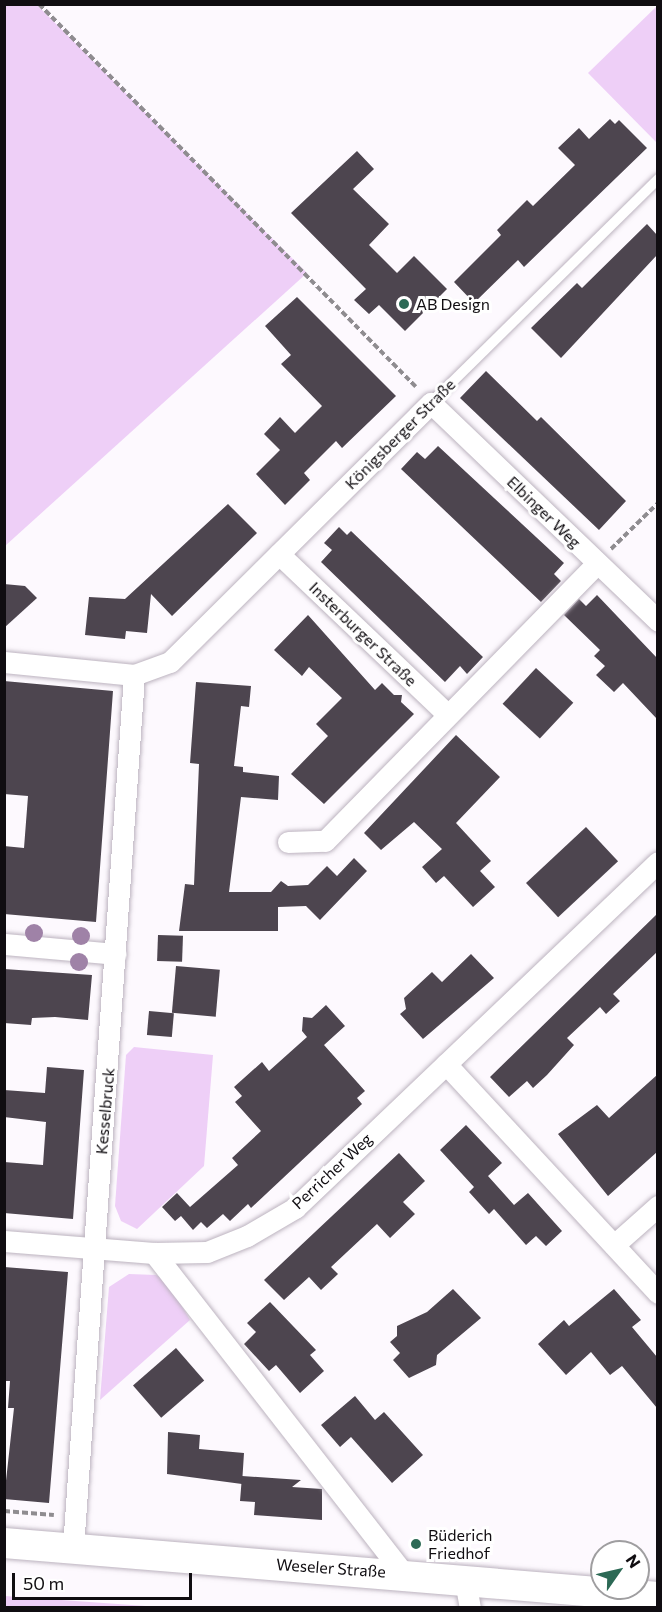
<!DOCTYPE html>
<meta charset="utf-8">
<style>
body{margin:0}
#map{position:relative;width:662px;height:1612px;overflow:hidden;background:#fdf9fe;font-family:Commissioner,sans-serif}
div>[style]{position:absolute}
.green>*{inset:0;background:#eecff7}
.building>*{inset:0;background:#4d454f;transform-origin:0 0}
.path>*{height:4px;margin-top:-2px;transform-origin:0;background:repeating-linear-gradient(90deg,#8f8c90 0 6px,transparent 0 9px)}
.roads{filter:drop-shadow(0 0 2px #bcb3bf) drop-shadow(0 0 2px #bcb3bf)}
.lane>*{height:10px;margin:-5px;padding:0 5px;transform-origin:5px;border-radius:5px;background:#fff}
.street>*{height:21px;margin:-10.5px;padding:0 10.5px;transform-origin:10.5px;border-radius:10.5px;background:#fff}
.secondary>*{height:30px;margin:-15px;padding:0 15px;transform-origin:15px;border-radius:15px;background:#fff}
.trees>*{width:18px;height:18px;margin:-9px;border-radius:50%;background:#9f82a7}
.dots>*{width:16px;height:16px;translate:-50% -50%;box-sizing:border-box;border:3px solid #fff;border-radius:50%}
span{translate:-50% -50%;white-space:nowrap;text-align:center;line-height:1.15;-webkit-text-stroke:6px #fff;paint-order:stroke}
.poi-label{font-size:16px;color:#100d11}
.left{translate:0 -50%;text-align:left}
.street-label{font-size:16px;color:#100d11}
.frame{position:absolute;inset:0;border:6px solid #100d11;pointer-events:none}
.north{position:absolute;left:590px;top:1540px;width:60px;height:60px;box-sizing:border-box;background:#fff;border:2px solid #9f9ea0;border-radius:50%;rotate:56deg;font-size:16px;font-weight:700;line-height:24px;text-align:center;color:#100d11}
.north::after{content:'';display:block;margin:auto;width:21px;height:27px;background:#2c6955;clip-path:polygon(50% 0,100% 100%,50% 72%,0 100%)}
.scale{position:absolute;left:12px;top:1573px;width:180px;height:27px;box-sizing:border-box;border:3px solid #100d11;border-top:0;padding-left:8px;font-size:18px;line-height:21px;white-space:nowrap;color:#100d11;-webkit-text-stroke:4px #fff;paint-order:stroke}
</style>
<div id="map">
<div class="green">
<div style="clip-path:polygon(5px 4px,37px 5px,307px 273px,5px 546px)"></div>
<div style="clip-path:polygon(658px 5px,658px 143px,657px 143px,588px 73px)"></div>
<div style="clip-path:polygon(134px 1047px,213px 1055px,204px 1166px,137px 1229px,121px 1221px,115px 1206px,126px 1055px)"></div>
<div style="clip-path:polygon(129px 1274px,156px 1275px,167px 1281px,190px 1320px,100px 1400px,109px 1287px)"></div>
<div style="clip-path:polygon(5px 1596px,160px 1607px,5px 1607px)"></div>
</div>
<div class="building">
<div style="clip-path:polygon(610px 119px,615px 124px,619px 120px,647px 148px,524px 267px,518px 260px,474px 303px,454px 282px,501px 235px,497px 230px,527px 200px,533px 206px,575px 165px,558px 148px,579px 128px,589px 139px)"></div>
<div style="clip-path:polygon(357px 151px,374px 169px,353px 189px,389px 224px,369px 245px,397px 273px,414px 256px,447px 289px,405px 331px,379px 305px,369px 314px,354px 300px,366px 289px,291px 213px)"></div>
<div style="clip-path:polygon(647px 224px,657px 235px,657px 255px,561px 358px,531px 328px,577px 283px,582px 288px)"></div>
<div style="clip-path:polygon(297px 297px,396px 396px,342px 448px,336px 441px,304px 473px,310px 480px,285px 505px,256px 474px,280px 450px,264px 434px,280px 417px,295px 433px,322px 406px,281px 364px,291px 355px,265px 326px)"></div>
<div style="clip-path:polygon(486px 371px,537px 421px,541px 417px,626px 501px,599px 530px,460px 398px)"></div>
<div style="clip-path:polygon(438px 446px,564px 563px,554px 574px,561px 581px,541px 602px,401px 469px,417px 452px,425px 459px)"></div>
<div style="clip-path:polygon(228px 504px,257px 533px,172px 616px,151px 594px,147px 633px,126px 631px,125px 639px,85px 635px,89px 597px,125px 599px)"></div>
<div style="clip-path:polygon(339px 527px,347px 535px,351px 531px,483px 657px,467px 674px,460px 666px,445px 682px,321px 562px,332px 550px,324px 543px)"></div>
<div style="clip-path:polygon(4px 584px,25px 586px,37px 598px,4px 628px)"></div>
<div style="clip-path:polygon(597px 595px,657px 658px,657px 719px,623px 683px,614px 692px,596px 675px,605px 666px,594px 656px,600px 650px,564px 615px,579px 599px,586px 606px)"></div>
<div style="clip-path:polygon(308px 615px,375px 690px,382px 683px,394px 695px,402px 695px,401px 702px,414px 714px,324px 804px,291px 774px,328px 736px,316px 724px,342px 698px,309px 667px,302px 676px,274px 650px)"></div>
<div style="left:536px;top:668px;width:51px;height:49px;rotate:43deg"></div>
<div style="clip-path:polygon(4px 681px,113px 691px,96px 922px,4px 914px,4px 846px,24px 848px,28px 796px,4px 794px)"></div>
<div style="clip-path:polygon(196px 682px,251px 686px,249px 707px,241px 706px,234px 766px,243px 767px,243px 772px,279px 776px,278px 800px,241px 797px,229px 892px,271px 892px,281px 881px,288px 886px,308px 885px,327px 866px,337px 876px,354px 858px,367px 871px,320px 920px,306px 906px,278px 907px,278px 931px,179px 931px,185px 884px,194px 885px,199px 764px,190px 763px)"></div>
<div style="clip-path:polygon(456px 735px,500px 777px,456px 823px,491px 861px,480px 871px,495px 887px,473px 907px,444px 876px,436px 883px,422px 867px,442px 849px,414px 822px,381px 850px,364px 833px)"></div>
<div style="left:586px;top:827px;width:47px;height:82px;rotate:47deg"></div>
<div style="clip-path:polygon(657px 914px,657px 952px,613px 994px,620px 1001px,606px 1014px,600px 1007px,567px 1038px,574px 1045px,547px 1075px,533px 1088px,527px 1081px,509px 1097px,490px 1077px)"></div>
<div style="left:158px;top:935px;width:25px;height:26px;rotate:2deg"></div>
<div style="clip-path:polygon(471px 954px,494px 978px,423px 1039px,400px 1014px,406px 1009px,404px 998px,432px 972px,442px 982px)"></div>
<div style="left:176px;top:966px;width:44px;height:47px;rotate:5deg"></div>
<div style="clip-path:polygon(4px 969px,92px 975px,88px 1020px,55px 1017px,32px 1018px,31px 1025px,4px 1023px)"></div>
<div style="clip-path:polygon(326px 1005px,345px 1026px,324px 1045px,365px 1091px,357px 1098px,362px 1104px,251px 1208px,248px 1204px,230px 1221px,223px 1214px,207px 1228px,201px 1222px,193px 1230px,181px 1216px,175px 1221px,162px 1207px,177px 1193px,190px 1207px,238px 1165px,232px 1158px,261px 1131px,235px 1102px,242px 1096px,234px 1087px,262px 1062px,269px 1071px,307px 1037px,302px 1031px,303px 1017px,312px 1018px)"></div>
<div style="left:149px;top:1011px;width:25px;height:24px;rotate:5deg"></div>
<div style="clip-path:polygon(47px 1067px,84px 1070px,73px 1219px,4px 1213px,4px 1162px,43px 1165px,46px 1122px,4px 1117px,4px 1090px,45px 1093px)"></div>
<div style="clip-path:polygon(657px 1075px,657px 1152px,608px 1196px,558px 1134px,597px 1105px,609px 1118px)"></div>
<div style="clip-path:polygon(466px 1125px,502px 1163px,488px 1176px,514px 1205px,528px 1193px,562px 1231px,546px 1246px,536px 1236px,526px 1245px,494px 1209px,489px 1214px,469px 1192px,474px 1187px,440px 1150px)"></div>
<div style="clip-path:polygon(399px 1153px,425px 1181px,403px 1202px,415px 1214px,390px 1238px,377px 1224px,331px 1267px,338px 1274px,321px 1290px,309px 1277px,284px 1300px,264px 1280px)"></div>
<div style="clip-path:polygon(4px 1267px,68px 1272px,49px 1503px,4px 1499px,14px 1408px,8px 1408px,10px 1381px,4px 1381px)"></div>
<div style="clip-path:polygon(453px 1289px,481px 1318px,437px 1355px,436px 1365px,409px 1378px,393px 1360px,400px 1353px,390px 1342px,397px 1336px,397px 1326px,427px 1312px)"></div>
<div style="clip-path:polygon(614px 1289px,641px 1320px,632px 1327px,657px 1357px,657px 1408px,622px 1366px,610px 1375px,591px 1352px,566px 1375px,538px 1344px,564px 1320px,569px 1326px)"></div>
<div style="clip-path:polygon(270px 1302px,316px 1350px,310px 1355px,324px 1371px,300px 1393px,276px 1365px,269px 1371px,244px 1344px,256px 1332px,247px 1323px)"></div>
<div style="left:176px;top:1348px;width:43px;height:57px;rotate:49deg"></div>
<div style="clip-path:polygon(355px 1396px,375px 1420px,384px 1412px,423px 1455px,392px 1483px,351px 1437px,340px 1447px,321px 1425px)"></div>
<div style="clip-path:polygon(168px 1432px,200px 1435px,199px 1449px,244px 1453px,242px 1484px,167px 1474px)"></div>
<div style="clip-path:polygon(242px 1476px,301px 1480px,292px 1487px,322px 1489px,322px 1520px,254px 1515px,255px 1502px,240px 1501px)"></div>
</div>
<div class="path">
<div style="left:39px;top:4px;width:537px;rotate:45.45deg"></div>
<div style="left:611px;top:549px;width:66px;rotate:-44.4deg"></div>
<div style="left:4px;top:1511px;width:50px;rotate:4.6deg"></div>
</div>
<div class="roads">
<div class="lane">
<div style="left:431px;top:403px;width:319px;rotate:-44.6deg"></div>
</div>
<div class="street">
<div style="left:279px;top:554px;width:232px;rotate:43.6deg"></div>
<div style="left:4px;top:662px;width:131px;rotate:5.7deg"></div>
<div style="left:134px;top:675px;width:38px;rotate:-20deg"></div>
<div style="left:170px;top:662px;width:368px;rotate:-44.8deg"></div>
<div style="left:431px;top:403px;width:315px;rotate:43.8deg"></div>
<div style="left:288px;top:842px;width:37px;rotate:-2deg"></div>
<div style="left:325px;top:841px;width:389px;rotate:-45.6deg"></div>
<div style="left:4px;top:944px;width:112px;rotate:5.1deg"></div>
<div style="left:446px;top:1064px;width:312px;rotate:47.2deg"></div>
<div style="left:4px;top:1241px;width:150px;rotate:4.6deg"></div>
<div style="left:154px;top:1253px;width:53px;rotate:-1.1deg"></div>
<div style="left:207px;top:1252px;width:43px;rotate:-21.8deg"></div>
<div style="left:247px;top:1236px;width:56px;rotate:-30.3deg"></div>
<div style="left:295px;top:1208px;width:501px;rotate:-43.63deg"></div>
<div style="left:614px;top:1245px;width:59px;rotate:-41.6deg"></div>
<div style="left:154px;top:1253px;width:407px;rotate:52.1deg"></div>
<div style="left:73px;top:1548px;width:875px;rotate:-86deg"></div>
<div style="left:465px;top:1580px;width:28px;rotate:80deg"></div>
</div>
<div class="secondary">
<div style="left:4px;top:1543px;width:656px;rotate:4.72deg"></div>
</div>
</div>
<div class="trees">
<div style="left:34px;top:933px"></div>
<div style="left:81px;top:936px"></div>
<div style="left:79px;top:962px"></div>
</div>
<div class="dots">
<div style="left:404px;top:304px;background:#2c6955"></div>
<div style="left:416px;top:1544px;background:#2c6955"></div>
</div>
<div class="poi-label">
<span class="left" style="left:416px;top:304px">AB Design</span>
<span class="left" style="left:428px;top:1544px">Büderich<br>Friedhof</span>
</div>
<div class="street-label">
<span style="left:400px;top:434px;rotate:-45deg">Königsberger Straße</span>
<span style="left:544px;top:512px;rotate:44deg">Elbinger Weg</span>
<span style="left:363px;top:634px;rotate:44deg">Insterburger Straße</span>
<span style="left:105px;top:1111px;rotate:-85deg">Kesselbruck</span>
<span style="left:332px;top:1171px;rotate:-43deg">Perricher Weg</span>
<span style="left:331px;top:1568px;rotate:4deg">Weseler Straße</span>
</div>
<div class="frame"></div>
<div class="north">N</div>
<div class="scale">50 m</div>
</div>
